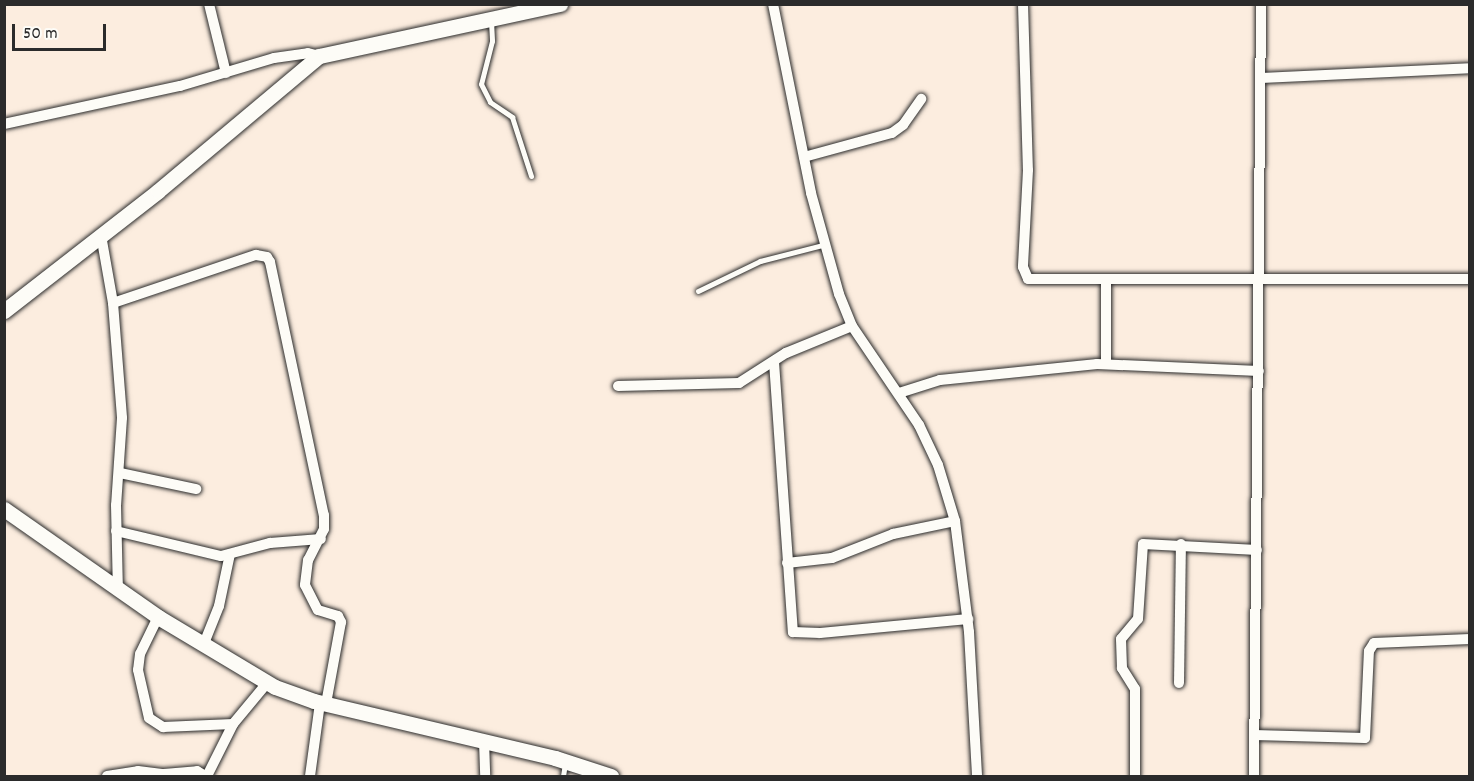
<!DOCTYPE html>
<style>
body{margin:0}
#map{position:relative;width:1474px;height:781px;overflow:hidden;background:#fceddf;font-family:Dekko,sans-serif}
div>[style]{position:absolute}
.roads{filter:drop-shadow(0 0 2px #2b2b2b) drop-shadow(0 0 2px #2b2b2b)}
.lane>*{height:5px;margin:-2.5px;padding:0 2.5px;transform-origin:2.5px;border-radius:2.5px;background:#fdfcf7}
.street>*{height:10px;margin:-5px;padding:0 5px;transform-origin:5px;border-radius:5px;background:#fdfcf7}
.secondary>*{height:15px;margin:-7.5px;padding:0 7.5px;transform-origin:7.5px;border-radius:7.5px;background:#fdfcf7}
span{translate:-50% -50%;white-space:nowrap;text-align:center;line-height:1.15;-webkit-text-stroke:6px #fdfcf7;paint-order:stroke}
.frame{position:absolute;inset:0;border:6px solid #2b2b2b;pointer-events:none}
.scale{position:absolute;left:12px;top:24px;width:94px;height:27px;box-sizing:border-box;border:3px solid #2b2b2b;border-top:0;padding-left:8px;font-size:18px;line-height:21px;white-space:nowrap;color:#2b2b2b;-webkit-text-stroke:4px #fdfcf7;paint-order:stroke}
</style>
<div id="map">
<div class="roads">
<div class="lane">
<div style="left:491px;top:21px;width:20px;rotate:87deg"></div>
<div style="left:492px;top:41px;width:44px;rotate:104.3deg"></div>
<div style="left:481px;top:84px;width:20px;rotate:63deg"></div>
<div style="left:490px;top:102px;width:27px;rotate:34deg"></div>
<div style="left:512px;top:117px;width:62px;rotate:72.1deg"></div>
<div style="left:698px;top:291px;width:69px;rotate:-25.8deg"></div>
<div style="left:760px;top:261px;width:65px;rotate:-14.3deg"></div>
<div style="left:563px;top:776px;width:13px;rotate:-81deg"></div>
</div>
<div class="street">
<div style="left:209px;top:4px;width:71px;rotate:76.2deg"></div>
<div style="left:773px;top:4px;width:193px;rotate:78.6deg"></div>
<div style="left:811px;top:193px;width:105px;rotate:74.5deg"></div>
<div style="left:839px;top:294px;width:35px;rotate:68deg"></div>
<div style="left:852px;top:326px;width:120px;rotate:55.9deg"></div>
<div style="left:919px;top:425px;width:44px;rotate:64.6deg"></div>
<div style="left:938px;top:465px;width:59px;rotate:73.1deg"></div>
<div style="left:955px;top:521px;width:112px;rotate:82.8deg"></div>
<div style="left:969px;top:632px;width:144px;rotate:86.8deg"></div>
<div style="left:1023px;top:4px;width:166px;rotate:88.3deg"></div>
<div style="left:1028px;top:170px;width:97px;rotate:93deg"></div>
<div style="left:1023px;top:267px;width:13px;rotate:67deg"></div>
<div style="left:1028px;top:279px;width:442px"></div>
<div style="left:1261px;top:78px;width:209px;rotate:-2.7deg"></div>
<div style="left:4px;top:124px;width:180px;rotate:-12.2deg"></div>
<div style="left:180px;top:86px;width:98px;rotate:-16.6deg"></div>
<div style="left:274px;top:58px;width:34px;rotate:-8deg"></div>
<div style="left:308px;top:53px;width:11px;rotate:15deg"></div>
<div style="left:804px;top:157px;width:91px;rotate:-15.3deg"></div>
<div style="left:892px;top:133px;width:14px;rotate:-36deg"></div>
<div style="left:903px;top:125px;width:32px;rotate:-55deg"></div>
<div style="left:101px;top:235px;width:69px;rotate:80deg"></div>
<div style="left:113px;top:303px;width:115px;rotate:85.5deg"></div>
<div style="left:122px;top:418px;width:87px;rotate:93.9deg"></div>
<div style="left:116px;top:505px;width:85px;rotate:88.7deg"></div>
<div style="left:113px;top:303px;width:151px;rotate:-18.6deg"></div>
<div style="left:256px;top:255px;width:11px;rotate:10deg"></div>
<div style="left:267px;top:257px;width:6px;rotate:59deg"></div>
<div style="left:270px;top:262px;width:259px;rotate:78deg"></div>
<div style="left:324px;top:515px;width:14px;rotate:90deg"></div>
<div style="left:324px;top:529px;width:35px;rotate:117deg"></div>
<div style="left:308px;top:560px;width:25px;rotate:97deg"></div>
<div style="left:305px;top:585px;width:28px;rotate:63deg"></div>
<div style="left:318px;top:610px;width:21px;rotate:17deg"></div>
<div style="left:338px;top:616px;width:7px;rotate:63deg"></div>
<div style="left:341px;top:622px;width:83px;rotate:100.4deg"></div>
<div style="left:774px;top:362px;width:271px;rotate:86deg"></div>
<div style="left:793px;top:632px;width:27px;rotate:2deg"></div>
<div style="left:820px;top:633px;width:149px;rotate:-5.4deg"></div>
<div style="left:1106px;top:364px;width:84px;rotate:-90deg"></div>
<div style="left:618px;top:386px;width:121px;rotate:-1.4deg"></div>
<div style="left:739px;top:383px;width:56px;rotate:-32.6deg"></div>
<div style="left:786px;top:353px;width:71px;rotate:-22.2deg"></div>
<div style="left:899px;top:393px;width:43px;rotate:-17.6deg"></div>
<div style="left:940px;top:380px;width:158px;rotate:-5.8deg"></div>
<div style="left:1097px;top:364px;width:162px;rotate:2.5deg"></div>
<div style="left:120px;top:473px;width:78px;rotate:11.9deg"></div>
<div style="left:116px;top:531px;width:108px;rotate:13.4deg"></div>
<div style="left:221px;top:556px;width:51px;rotate:-14.9deg"></div>
<div style="left:270px;top:543px;width:51px;rotate:-4.5deg"></div>
<div style="left:787px;top:563px;width:45px;rotate:-6.3deg"></div>
<div style="left:832px;top:558px;width:66px;rotate:-21.5deg"></div>
<div style="left:893px;top:534px;width:63px;rotate:-11.8deg"></div>
<div style="left:158px;top:617px;width:41px;rotate:115.9deg"></div>
<div style="left:140px;top:654px;width:16px;rotate:97deg"></div>
<div style="left:138px;top:670px;width:49px;rotate:77.1deg"></div>
<div style="left:149px;top:718px;width:17px;rotate:33deg"></div>
<div style="left:163px;top:727px;width:70px;rotate:-2.5deg"></div>
<div style="left:203px;top:646px;width:43px;rotate:-68.2deg"></div>
<div style="left:219px;top:606px;width:53px;rotate:-78.1deg"></div>
<div style="left:1179px;top:683px;width:139px;rotate:-89.2deg"></div>
<div style="left:1254px;top:735px;width:111px;rotate:1.5deg"></div>
<div style="left:1365px;top:738px;width:87px;rotate:-87.4deg"></div>
<div style="left:1369px;top:651px;width:9px;rotate:-58deg"></div>
<div style="left:1374px;top:643px;width:96px;rotate:-2.4deg"></div>
<div style="left:484px;top:741px;width:35px;rotate:88deg"></div>
<div style="left:107px;top:776px;width:31px;rotate:-9deg"></div>
<div style="left:138px;top:771px;width:26px;rotate:7deg"></div>
<div style="left:164px;top:774px;width:33px;rotate:-5deg"></div>
<div style="left:197px;top:771px;width:9px;rotate:32deg"></div>
<div style="left:207px;top:776px;width:58px;rotate:-63.4deg"></div>
<div style="left:233px;top:724px;width:53px;rotate:-50.3deg"></div>
<div style="left:310px;top:776px;width:74px;rotate:-82.2deg"></div>
<div style="left:1135px;top:776px;width:87px;rotate:-90deg"></div>
<div style="left:1135px;top:689px;width:25px;rotate:-122deg"></div>
<div style="left:1122px;top:668px;width:29px;rotate:-92deg"></div>
<div style="left:1121px;top:639px;width:26px;rotate:-50deg"></div>
<div style="left:1138px;top:619px;width:75px;rotate:-86.2deg"></div>
<div style="left:1143px;top:544px;width:114px;rotate:3deg"></div>
<div style="left:1254px;top:776px;width:772px;rotate:-89.48deg"></div>
</div>
<div class="secondary">
<div style="left:4px;top:311px;width:195px;rotate:-37.9deg"></div>
<div style="left:158px;top:191px;width:210px;rotate:-40deg"></div>
<div style="left:319px;top:56px;width:247px;rotate:-12.2deg"></div>
<div style="left:4px;top:509px;width:188px;rotate:35deg"></div>
<div style="left:158px;top:617px;width:136px;rotate:30.9deg"></div>
<div style="left:275px;top:687px;width:41px;rotate:19.7deg"></div>
<div style="left:314px;top:701px;width:248px;rotate:13.3deg"></div>
<div style="left:555px;top:758px;width:59px;rotate:17.8deg"></div>
</div>
</div>
<div class="frame"></div>
<div class="scale">50 m</div>
</div>
